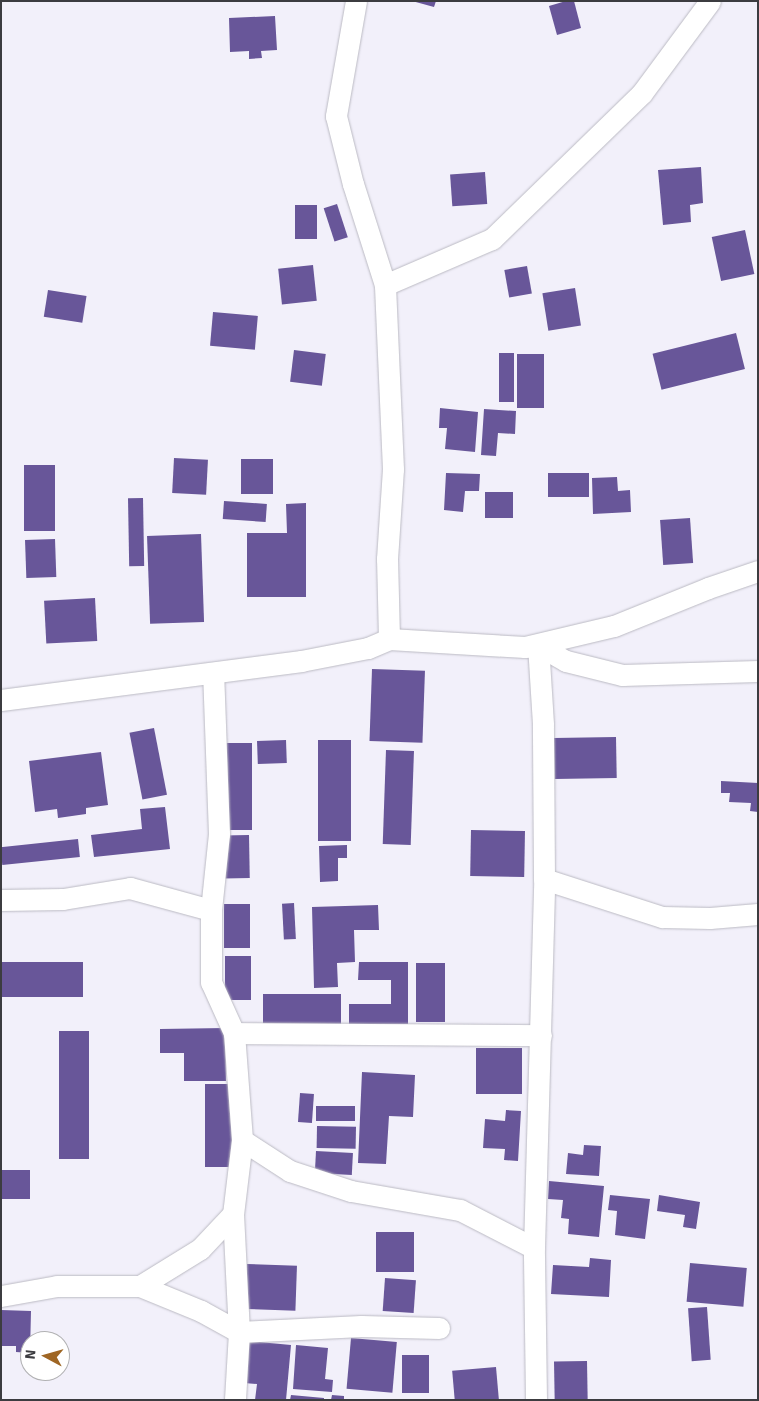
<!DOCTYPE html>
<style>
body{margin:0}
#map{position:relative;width:759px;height:1401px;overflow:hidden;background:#f2f0fa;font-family:Signika,sans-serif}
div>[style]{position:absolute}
.building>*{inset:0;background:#685699;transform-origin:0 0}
.roads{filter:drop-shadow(0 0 1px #bbbac3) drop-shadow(0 0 1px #bbbac3)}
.minor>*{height:21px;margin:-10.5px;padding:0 10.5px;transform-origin:10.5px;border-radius:10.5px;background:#fff}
span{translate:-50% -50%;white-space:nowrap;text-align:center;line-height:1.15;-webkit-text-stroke:5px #fff;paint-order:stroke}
.frame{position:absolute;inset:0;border:2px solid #3c3c40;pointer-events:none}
.north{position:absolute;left:20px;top:1331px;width:50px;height:50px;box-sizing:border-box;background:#fff;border:1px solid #b1b1b3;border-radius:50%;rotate:276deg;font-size:14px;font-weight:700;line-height:20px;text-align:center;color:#3c3c40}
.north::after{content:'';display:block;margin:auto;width:18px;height:22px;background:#9f6624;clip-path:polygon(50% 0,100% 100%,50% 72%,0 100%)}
</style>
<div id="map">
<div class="building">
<div style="clip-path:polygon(412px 1px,436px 1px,434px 7px)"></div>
<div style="clip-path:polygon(566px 1px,574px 1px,581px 28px,557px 35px,549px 6px)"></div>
<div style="clip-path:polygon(275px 16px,277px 50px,261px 51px,262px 58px,249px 59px,249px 51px,230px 52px,229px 18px)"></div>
<div style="clip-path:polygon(701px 167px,703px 203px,690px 205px,691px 222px,663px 225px,658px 170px)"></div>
<div style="left:485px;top:172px;width:32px;height:35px;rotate:86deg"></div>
<div style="left:337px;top:204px;width:35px;height:14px;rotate:72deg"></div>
<div style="left:295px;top:205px;width:22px;height:34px"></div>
<div style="left:745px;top:230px;width:45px;height:34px;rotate:78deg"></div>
<div style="left:313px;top:265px;width:36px;height:35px;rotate:84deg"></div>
<div style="left:527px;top:266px;width:28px;height:23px;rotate:80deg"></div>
<div style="left:575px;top:288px;width:38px;height:33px;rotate:81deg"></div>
<div style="left:48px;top:290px;width:39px;height:27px;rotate:9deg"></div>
<div style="left:213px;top:312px;width:45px;height:34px;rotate:5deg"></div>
<div style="left:736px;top:333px;width:37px;height:86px;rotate:76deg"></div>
<div style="left:294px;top:350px;width:32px;height:32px;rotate:7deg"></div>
<div style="left:499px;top:353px;width:15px;height:49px"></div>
<div style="left:517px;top:354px;width:27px;height:54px"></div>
<div style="clip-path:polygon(440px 408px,478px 412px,475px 452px,445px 449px,447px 428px,439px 428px)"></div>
<div style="clip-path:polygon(484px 409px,516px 411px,515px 434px,498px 433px,496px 456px,481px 455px)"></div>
<div style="left:174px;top:458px;width:34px;height:35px;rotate:3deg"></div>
<div style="left:241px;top:459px;width:32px;height:35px"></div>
<div style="left:24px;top:465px;width:31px;height:66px"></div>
<div style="clip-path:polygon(446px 473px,480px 474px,479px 491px,465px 491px,463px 512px,444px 510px)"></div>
<div style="left:589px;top:473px;width:24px;height:41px;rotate:90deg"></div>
<div style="clip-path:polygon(617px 477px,618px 491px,630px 490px,631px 512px,593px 514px,592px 478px)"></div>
<div style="left:485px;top:492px;width:28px;height:26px"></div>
<div style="left:143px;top:498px;width:68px;height:15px;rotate:89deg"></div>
<div style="left:224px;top:501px;width:43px;height:18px;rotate:4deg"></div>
<div style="clip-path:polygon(306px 503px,306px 597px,247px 597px,247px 533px,287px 533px,286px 504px)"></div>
<div style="left:690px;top:518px;width:45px;height:30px;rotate:86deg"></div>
<div style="left:201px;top:534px;width:88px;height:54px;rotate:88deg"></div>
<div style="left:55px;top:539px;width:38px;height:30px;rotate:88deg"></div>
<div style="left:95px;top:598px;width:43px;height:51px;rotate:87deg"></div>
<div style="left:372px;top:669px;width:53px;height:72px;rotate:2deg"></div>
<div style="left:154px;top:728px;width:68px;height:25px;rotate:79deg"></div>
<div style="left:616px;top:737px;width:41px;height:62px;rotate:89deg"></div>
<div style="left:286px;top:740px;width:23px;height:29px;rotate:88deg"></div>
<div style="left:318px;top:740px;width:33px;height:101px"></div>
<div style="left:223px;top:743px;width:29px;height:87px"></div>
<div style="left:386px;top:750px;width:28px;height:94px;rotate:2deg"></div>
<div style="clip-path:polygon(101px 752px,108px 805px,86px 808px,86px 814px,58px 818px,57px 809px,35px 812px,29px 761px)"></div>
<div style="clip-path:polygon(721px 781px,758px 783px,758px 812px,750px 811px,751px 803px,729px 802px,730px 793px,721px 793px)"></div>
<div style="clip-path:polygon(165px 807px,170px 849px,94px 857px,91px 835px,142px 829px,140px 809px)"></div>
<div style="left:471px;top:830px;width:54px;height:46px;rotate:1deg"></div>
<div style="left:249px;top:835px;width:43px;height:26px;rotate:89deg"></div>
<div style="left:78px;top:839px;width:18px;height:78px;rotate:84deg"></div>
<div style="clip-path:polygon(347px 845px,347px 858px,338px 858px,338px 881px,320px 882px,319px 846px)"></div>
<div style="left:294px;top:903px;width:36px;height:12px;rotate:87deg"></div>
<div style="left:224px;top:904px;width:26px;height:44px"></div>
<div style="clip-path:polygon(378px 905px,379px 930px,354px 930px,355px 962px,337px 963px,338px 987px,314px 988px,312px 907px)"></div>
<div style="left:225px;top:956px;width:26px;height:44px"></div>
<div style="left:83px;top:962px;width:35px;height:82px;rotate:90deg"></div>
<div style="clip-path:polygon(359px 962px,408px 962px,408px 1024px,349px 1025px,349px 1004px,391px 1004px,391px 980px,358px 980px)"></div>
<div style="left:445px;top:963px;width:59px;height:29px;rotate:90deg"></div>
<div style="left:263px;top:994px;width:78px;height:32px"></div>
<div style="clip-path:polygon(225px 1028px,226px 1081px,184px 1081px,184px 1053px,160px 1053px,160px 1029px)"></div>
<div style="left:59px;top:1031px;width:30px;height:128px"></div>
<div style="left:476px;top:1048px;width:46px;height:46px"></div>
<div style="clip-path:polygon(362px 1072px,415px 1075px,413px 1117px,389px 1116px,386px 1164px,358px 1163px)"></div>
<div style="left:205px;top:1084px;width:29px;height:83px"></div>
<div style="left:300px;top:1093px;width:14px;height:29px;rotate:4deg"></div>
<div style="left:316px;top:1106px;width:39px;height:15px"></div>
<div style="clip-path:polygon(506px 1110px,521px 1111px,518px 1161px,504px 1160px,505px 1149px,483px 1148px,485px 1119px,505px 1121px)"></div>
<div style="left:317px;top:1126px;width:39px;height:22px;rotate:1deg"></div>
<div style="clip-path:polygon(584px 1145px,601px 1146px,599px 1176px,566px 1174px,568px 1153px,583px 1155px)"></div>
<div style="left:316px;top:1151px;width:37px;height:22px;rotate:3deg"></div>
<div style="left:30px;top:1170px;width:29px;height:29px;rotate:90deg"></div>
<div style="clip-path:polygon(549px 1181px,604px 1186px,599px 1237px,568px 1234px,569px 1219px,561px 1218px,563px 1200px,548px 1199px)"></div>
<div style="clip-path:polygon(610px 1195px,650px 1199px,645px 1239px,615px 1235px,617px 1211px,608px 1210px)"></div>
<div style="clip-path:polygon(659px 1195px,700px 1202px,696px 1229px,683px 1227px,685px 1215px,657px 1211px)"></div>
<div style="left:376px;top:1232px;width:38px;height:40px"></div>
<div style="clip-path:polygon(590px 1258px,611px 1260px,609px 1297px,551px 1294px,553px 1265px,589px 1267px)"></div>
<div style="left:690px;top:1263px;width:57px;height:39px;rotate:5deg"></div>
<div style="left:247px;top:1264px;width:50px;height:45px;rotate:2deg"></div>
<div style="left:385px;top:1278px;width:31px;height:33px;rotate:4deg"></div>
<div style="left:707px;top:1307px;width:53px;height:19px;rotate:86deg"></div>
<div style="clip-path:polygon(1px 1310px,31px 1311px,30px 1353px,16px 1352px,16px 1346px,1px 1346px)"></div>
<div style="left:351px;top:1338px;width:46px;height:51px;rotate:5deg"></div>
<div style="clip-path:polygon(248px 1341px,291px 1345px,286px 1400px,255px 1400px,257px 1384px,244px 1383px)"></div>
<div style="clip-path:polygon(296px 1345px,328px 1348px,325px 1379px,333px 1380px,332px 1392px,293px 1389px)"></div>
<div style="left:429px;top:1355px;width:38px;height:27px;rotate:90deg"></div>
<div style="left:587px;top:1361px;width:39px;height:33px;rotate:89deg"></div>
<div style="left:496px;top:1367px;width:33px;height:44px;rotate:85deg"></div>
<div style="clip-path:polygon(291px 1395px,324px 1398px,324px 1400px,290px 1400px)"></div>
<div style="clip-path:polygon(332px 1395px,344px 1396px,344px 1400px,331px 1400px)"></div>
</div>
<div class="roads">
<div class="minor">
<div style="left:356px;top:1px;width:117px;rotate:99.9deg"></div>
<div style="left:336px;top:116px;width:70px;rotate:76deg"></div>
<div style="left:353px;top:184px;width:106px;rotate:72.4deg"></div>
<div style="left:389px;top:639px;width:80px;rotate:-91.4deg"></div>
<div style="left:387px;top:559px;width:90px;rotate:-86.2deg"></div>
<div style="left:393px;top:469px;width:184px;rotate:-92.5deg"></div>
<div style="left:385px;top:285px;width:116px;rotate:-23.3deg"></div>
<div style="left:492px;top:239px;width:209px;rotate:-44.2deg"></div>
<div style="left:642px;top:93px;width:114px;rotate:-53.5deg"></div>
<div style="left:538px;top:645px;width:32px;rotate:30deg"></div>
<div style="left:566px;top:661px;width:58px;rotate:14deg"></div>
<div style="left:622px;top:675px;width:136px;rotate:-1.7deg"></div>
<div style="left:1px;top:700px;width:303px;rotate:-7.4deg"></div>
<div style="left:301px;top:661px;width:68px;rotate:-11deg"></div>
<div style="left:368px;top:648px;width:23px;rotate:-23deg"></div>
<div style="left:389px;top:639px;width:136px;rotate:3.4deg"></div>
<div style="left:525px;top:647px;width:91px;rotate:-13.3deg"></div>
<div style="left:614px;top:626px;width:101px;rotate:-22deg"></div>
<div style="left:708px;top:588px;width:53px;rotate:-18.8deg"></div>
<div style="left:544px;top:879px;width:124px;rotate:17.9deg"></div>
<div style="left:662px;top:917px;width:48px;rotate:1.2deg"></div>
<div style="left:710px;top:918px;width:48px;rotate:-4.8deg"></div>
<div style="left:1px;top:900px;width:62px;rotate:-0.9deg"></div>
<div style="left:63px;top:899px;width:68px;rotate:-9.3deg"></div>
<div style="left:130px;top:888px;width:84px;rotate:15.2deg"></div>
<div style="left:211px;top:910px;width:72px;rotate:90deg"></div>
<div style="left:211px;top:982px;width:56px;rotate:65.7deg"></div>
<div style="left:234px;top:1033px;width:107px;rotate:85.7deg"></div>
<div style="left:242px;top:1140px;width:75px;rotate:96.9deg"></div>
<div style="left:233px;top:1214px;width:48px;rotate:133.3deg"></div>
<div style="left:200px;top:1249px;width:70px;rotate:148.3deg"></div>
<div style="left:211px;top:910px;width:76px;rotate:-84deg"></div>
<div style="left:219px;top:834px;width:161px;rotate:-92.1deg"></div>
<div style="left:234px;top:1033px;width:307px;rotate:0.4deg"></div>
<div style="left:242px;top:1140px;width:57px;rotate:32.9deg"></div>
<div style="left:290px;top:1171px;width:64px;rotate:18.2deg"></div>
<div style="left:351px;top:1191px;width:111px;rotate:9.9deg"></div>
<div style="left:460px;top:1210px;width:83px;rotate:27.2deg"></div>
<div style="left:233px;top:1214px;width:118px;rotate:87.1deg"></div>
<div style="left:239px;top:1332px;width:68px;rotate:93.4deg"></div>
<div style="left:1px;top:1296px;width:57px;rotate:-10.1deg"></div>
<div style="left:57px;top:1286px;width:83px"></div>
<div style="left:140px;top:1286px;width:66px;rotate:22.3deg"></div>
<div style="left:201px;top:1311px;width:43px;rotate:28.9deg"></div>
<div style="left:239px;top:1332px;width:122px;rotate:-2.8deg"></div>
<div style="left:361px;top:1326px;width:78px;rotate:1.5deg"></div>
<div style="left:536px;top:1400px;width:152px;rotate:-90.8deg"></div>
<div style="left:534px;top:1248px;width:369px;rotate:-88.4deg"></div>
<div style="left:544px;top:879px;width:155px;rotate:-90.4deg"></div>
<div style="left:543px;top:724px;width:79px;rotate:-93.6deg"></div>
</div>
</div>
<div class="frame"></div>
<div class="north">N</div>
</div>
